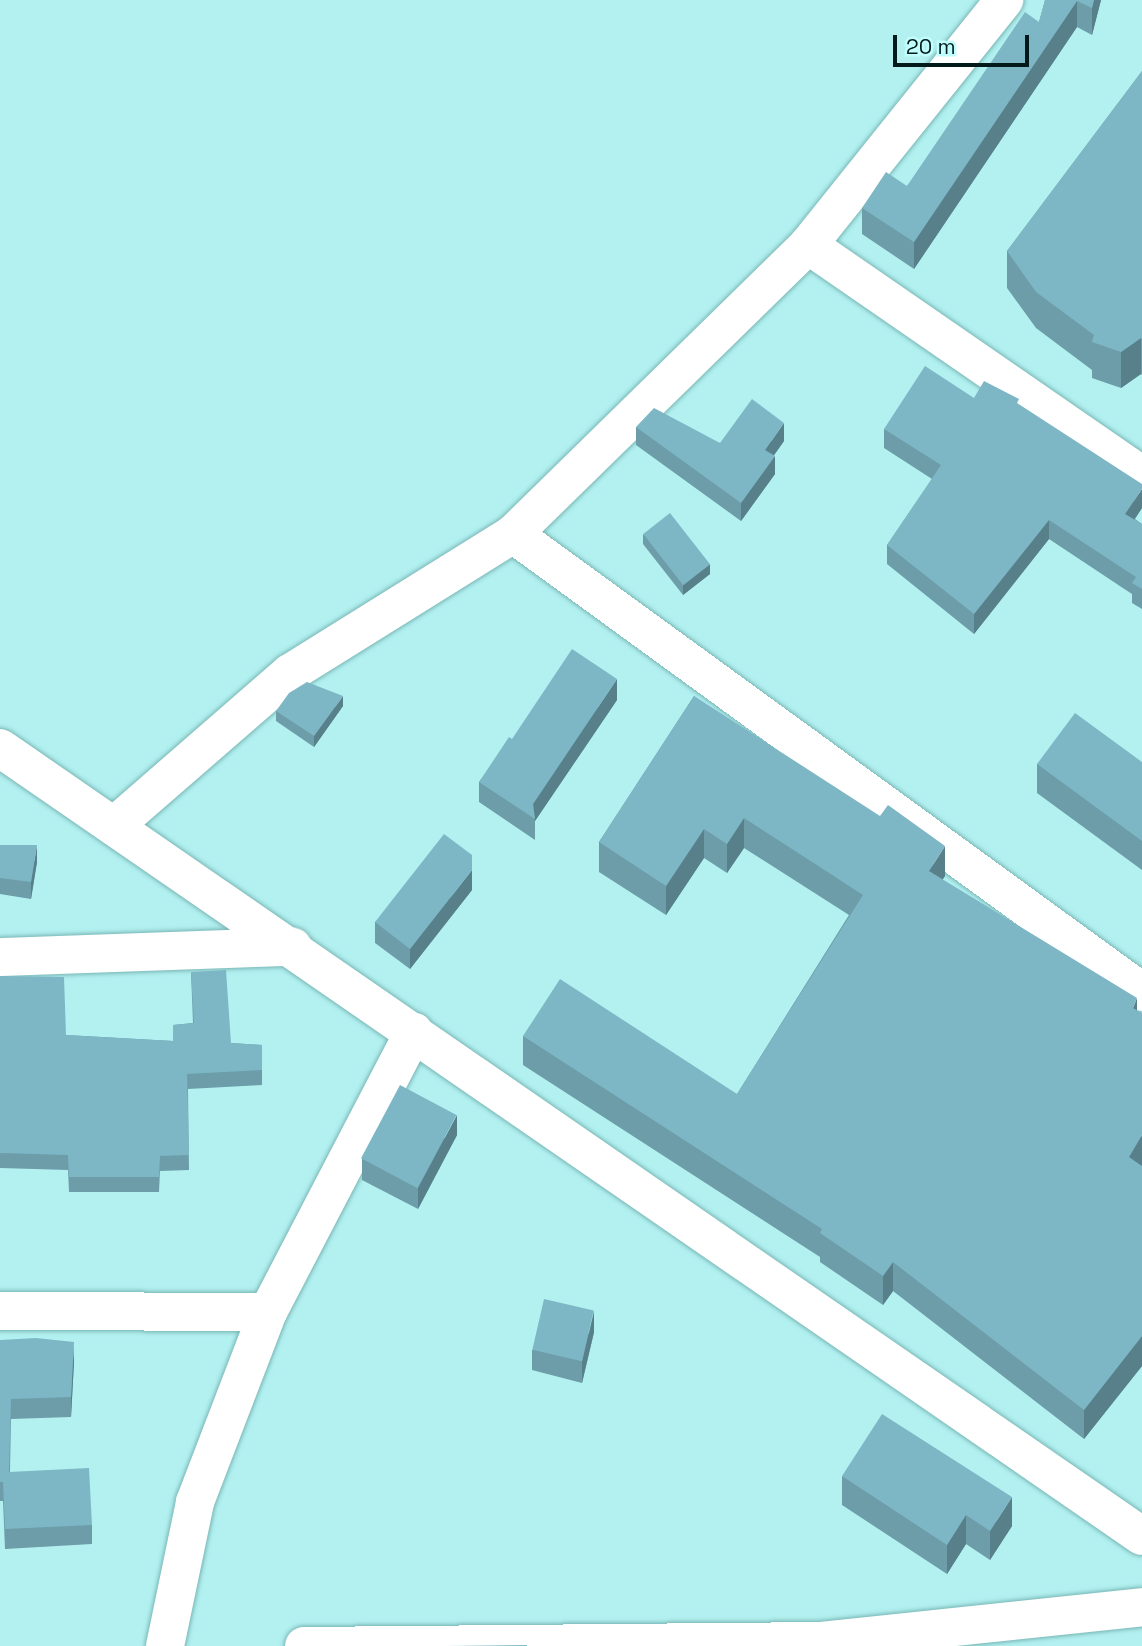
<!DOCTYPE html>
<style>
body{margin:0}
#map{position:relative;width:1142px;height:1646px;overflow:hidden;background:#b3f1f1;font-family:"Space Grotesk",sans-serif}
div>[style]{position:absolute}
.roads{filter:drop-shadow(0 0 2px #79b6b5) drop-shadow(0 0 2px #79b6b5)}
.street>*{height:38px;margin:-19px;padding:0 19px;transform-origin:19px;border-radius:19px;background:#fff}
.secondary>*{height:38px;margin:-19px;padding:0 19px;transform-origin:19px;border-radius:19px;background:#fff}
.wall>*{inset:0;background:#6c9da9}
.shaded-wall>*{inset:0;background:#58808a}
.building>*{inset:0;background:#7db7c5;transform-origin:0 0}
span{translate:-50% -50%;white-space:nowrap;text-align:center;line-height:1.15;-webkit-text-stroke:5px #c0fffe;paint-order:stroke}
.scale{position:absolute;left:893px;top:35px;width:136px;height:32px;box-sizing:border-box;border:4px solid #021a1a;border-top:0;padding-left:9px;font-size:21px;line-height:24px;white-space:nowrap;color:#021a1a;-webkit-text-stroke:5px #c0fffe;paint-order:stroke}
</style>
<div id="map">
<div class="roads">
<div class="street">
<div style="left:808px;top:245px;width:406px;rotate:34.6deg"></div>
<div style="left:513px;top:534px;width:778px;rotate:36.06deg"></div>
<div style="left:114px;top:826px;width:233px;rotate:-41deg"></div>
<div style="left:290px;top:673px;width:263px;rotate:-31.9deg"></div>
<div style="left:513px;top:534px;width:413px;rotate:-44.4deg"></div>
<div style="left:808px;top:245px;width:314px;rotate:-51.3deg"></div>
<div style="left:0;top:957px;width:293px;rotate:-2deg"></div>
<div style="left:0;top:1311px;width:268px;rotate:0.2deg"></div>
<div style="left:165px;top:1646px;width:147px;rotate:-78.2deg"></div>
<div style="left:195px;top:1502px;width:204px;rotate:-69deg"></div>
<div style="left:268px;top:1312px;width:316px;rotate:-62.5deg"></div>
<div style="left:304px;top:1646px;width:517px;rotate:-0.55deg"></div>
<div style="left:821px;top:1641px;width:323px;rotate:-6deg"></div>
</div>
<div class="secondary">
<div style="left:0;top:748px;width:1387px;rotate:34.61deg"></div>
</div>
</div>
<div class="wall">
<div style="clip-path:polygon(1045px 0,1101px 0,1092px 35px,1077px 27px,914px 269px,862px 234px,862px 208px,907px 186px,1039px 22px)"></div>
<div style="clip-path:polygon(1142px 71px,1142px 375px,1141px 374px,1121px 388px,1092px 378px,1092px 370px,1036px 328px,1007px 288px,1007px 251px)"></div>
<div style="clip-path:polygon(974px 398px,1019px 405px,1142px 508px,1135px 519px,1142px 524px,1142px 609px,1132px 603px,1132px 594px,1049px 539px,974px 634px,887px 564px,887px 545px,932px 479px,884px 448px,884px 429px)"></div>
<div style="clip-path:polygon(636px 427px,720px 443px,784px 441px,774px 455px,775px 474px,741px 521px,636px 445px)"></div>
<div style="clip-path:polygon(643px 534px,710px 574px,683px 595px,643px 544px)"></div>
<div style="clip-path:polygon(694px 696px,945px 876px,942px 880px,1137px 1010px,1142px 1166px,1142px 1366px,1084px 1439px,893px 1291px,883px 1305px,820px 1262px,820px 1257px,523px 1065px,523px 1036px,737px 1094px,849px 915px,744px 848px,727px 873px,704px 858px,666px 915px,599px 872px,599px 842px)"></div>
<div style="clip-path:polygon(617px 700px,535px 821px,535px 840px,479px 802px,479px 782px,512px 739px)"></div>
<div style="clip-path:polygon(343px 706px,314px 747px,276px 721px,276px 711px)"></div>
<div style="clip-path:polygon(1142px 762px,1142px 870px,1037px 793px,1037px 764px)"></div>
<div style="clip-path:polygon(0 845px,37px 862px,31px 899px,0 894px)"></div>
<div style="clip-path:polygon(472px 890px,410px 969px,375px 943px,375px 922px)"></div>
<div style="clip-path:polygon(191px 972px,231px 1043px,262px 1045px,262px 1085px,188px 1089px,189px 1170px,160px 1171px,159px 1192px,69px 1192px,68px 1170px,0 1168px,0 976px,66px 1035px,173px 1041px,173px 1025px,193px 1023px)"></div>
<div style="clip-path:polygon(457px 1135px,418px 1209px,362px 1180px,362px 1159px)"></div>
<div style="clip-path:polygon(594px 1332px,582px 1383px,532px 1370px,532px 1350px)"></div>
<div style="clip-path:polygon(0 1340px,74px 1362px,71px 1417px,11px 1419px,10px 1472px,92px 1525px,92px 1544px,5px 1549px,3px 1501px,0 1501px)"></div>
<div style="clip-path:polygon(842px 1476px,1012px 1526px,990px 1560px,966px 1544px,947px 1574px,842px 1505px)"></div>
</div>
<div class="shaded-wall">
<div style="clip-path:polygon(1094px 0,1101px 0,1092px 35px,1092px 8px)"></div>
<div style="clip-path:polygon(1077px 1px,1077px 27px,914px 269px,914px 242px)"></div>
<div style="clip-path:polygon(1141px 338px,1141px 374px,1121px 388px,1121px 352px)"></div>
<div style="clip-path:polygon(784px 423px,784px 441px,765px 468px,765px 450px)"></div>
<div style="clip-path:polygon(775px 456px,775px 474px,741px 521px,741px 503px)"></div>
<div style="clip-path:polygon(1142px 489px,1142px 508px,1125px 533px,1125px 514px)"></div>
<div style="clip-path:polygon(1049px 520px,1049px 539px,974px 634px,974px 614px)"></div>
<div style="clip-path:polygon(710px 564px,710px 574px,683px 595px,683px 585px)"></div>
<div style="clip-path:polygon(617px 679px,617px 700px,535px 821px,533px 804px)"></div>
<div style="clip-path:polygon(343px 696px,343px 706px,314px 747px,314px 736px)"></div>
<div style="clip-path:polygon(744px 818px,744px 848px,727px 873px,727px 844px)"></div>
<div style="clip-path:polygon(704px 829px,704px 858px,666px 915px,666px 886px)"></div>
<div style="clip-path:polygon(37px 845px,37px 862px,31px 899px,31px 882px)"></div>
<div style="clip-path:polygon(945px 846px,945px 876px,929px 900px,929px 871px)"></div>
<div style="clip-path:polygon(472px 870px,472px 890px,410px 969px,410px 949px)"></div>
<div style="clip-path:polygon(1137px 998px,1137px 1028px,1133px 1008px)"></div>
<div style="clip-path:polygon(457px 1115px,457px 1135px,418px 1209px,418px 1188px)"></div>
<div style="clip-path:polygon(1142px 1135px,1142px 1165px,1129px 1186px,1129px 1157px)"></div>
<div style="clip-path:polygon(893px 1262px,893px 1291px,883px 1305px,883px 1276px)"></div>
<div style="clip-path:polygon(594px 1311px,594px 1332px,582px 1383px,582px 1362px)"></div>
<div style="clip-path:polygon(1142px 1336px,1142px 1366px,1084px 1439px,1084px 1410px)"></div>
<div style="clip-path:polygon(74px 1342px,74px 1362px,71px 1417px,71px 1397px)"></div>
<div style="clip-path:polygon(1012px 1497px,1012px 1526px,990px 1560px,990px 1531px)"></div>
<div style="clip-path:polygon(966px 1515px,966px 1544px,947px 1574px,947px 1545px)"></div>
</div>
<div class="building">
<div style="clip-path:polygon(1045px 0,1094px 0,1092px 8px,1077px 1px,914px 242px,862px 208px,886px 172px,907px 186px,1025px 12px,1039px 22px)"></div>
<div style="clip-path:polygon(1142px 71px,1142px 339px,1141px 338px,1121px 352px,1092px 342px,1094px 335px,1036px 292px,1007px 251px)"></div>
<div style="clip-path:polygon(925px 366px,974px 398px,984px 381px,1019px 399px,1017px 403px,1142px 484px,1142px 489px,1125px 514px,1142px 524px,1142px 589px,1132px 583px,1136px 577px,1049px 520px,974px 614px,887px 545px,941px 465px,884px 429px)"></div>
<div style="clip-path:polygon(752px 399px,784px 423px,765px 450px,775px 456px,741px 503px,636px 427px,654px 408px,720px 443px)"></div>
<div style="left:670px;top:513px;width:65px;height:34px;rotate:52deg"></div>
<div style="clip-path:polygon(572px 649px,617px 679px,533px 804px,535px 819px,479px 782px,509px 737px,512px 739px)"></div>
<div style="clip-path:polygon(307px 682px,343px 696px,314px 736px,276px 711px,289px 693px)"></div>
<div style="clip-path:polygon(694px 696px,880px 816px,888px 805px,945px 846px,929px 871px,1137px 998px,1133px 1008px,1142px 1013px,1142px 1135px,1129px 1157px,1142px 1166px,1142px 1336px,1084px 1410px,893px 1262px,883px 1276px,820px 1233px,822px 1229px,523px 1036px,560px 979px,737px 1094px,863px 895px,744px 818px,727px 844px,704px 829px,666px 886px,599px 842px)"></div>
<div style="clip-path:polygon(1075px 713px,1142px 762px,1142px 841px,1037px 764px)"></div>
<div style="clip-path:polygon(444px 834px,472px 855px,472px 870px,410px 949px,375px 922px)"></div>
<div style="clip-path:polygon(0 845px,37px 845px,31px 882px,0 878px)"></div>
<div style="clip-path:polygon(226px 970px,231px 1043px,262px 1045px,262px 1070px,187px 1074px,189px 1155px,160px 1156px,159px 1177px,69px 1177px,68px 1155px,0 1153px,0 976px,64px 977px,66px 1035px,173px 1041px,173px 1025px,194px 1023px,191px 972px)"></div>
<div style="left:400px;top:1085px;width:64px;height:83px;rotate:28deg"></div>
<div style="left:544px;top:1299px;width:51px;height:52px;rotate:13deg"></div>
<div style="clip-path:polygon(36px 1338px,74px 1342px,71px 1397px,11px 1399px,9px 1472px,89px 1468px,92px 1525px,5px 1529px,3px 1482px,0 1482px,0 1340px)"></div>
<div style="clip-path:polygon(882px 1414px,1012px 1497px,990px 1531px,966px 1515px,947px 1545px,842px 1476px)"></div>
<div style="clip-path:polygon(527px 1645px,527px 1646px,447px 1646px)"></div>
</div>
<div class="scale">20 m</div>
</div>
